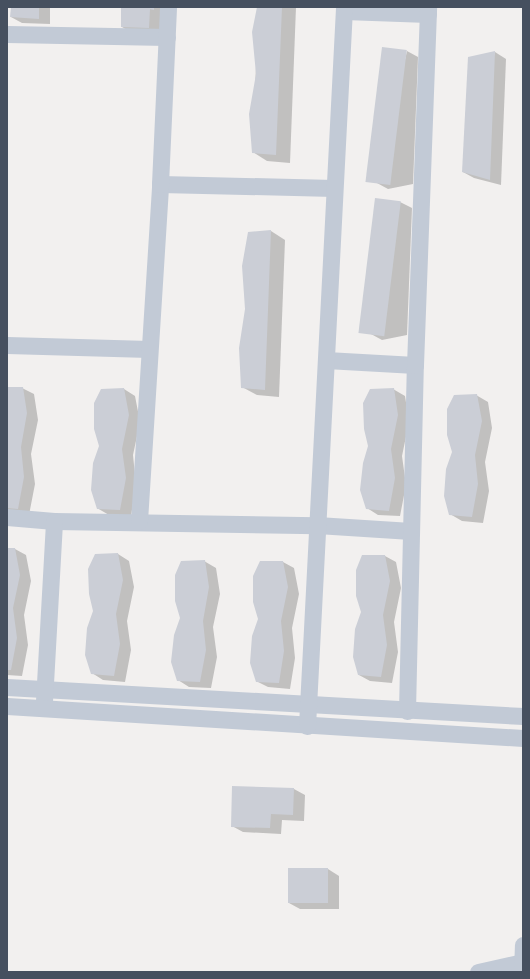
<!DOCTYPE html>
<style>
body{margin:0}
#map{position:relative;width:530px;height:979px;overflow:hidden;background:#f2f0ef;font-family:"PT Sans",sans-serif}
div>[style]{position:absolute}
.shadow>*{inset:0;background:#0003}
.building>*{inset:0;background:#cbced6;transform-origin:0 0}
.minor>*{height:17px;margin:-8.5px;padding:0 8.5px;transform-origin:8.5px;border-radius:8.5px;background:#c2cad6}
span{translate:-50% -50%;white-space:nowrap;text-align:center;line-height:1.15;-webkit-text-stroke:3px #fff;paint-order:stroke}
.frame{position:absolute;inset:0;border:8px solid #46505f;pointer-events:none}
</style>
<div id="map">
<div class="shadow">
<div style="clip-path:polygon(12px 7px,50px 7px,50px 24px,22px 23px,11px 17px)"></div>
<div style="clip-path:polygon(122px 7px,166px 7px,160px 34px,133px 33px,122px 27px)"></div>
<div style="clip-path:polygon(258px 7px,296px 7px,290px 163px,267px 161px,253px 152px)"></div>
<div style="clip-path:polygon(407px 51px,418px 57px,413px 184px,388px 189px,377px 183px)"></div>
<div style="clip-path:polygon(495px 52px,506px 59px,501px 185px,474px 178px,463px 172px)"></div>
<div style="clip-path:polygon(376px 199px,400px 202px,412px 208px,407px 335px,382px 340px,371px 334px)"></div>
<div style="clip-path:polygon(271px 231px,285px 240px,279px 397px,257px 395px,242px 387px,249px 233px)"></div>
<div style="clip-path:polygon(7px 388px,22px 388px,34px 394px,38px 420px,31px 454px,35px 484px,29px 515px,7px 513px)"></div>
<div style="clip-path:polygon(124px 389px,135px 396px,140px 422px,133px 455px,136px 485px,131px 516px,109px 515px,97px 508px)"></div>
<div style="clip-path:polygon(393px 389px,405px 396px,409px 422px,402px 456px,406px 485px,400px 516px,378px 515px,367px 508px)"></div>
<div style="clip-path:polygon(476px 395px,488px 402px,492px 428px,485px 462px,489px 491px,483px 523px,462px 521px,450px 514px,453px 452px)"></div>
<div style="clip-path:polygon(7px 549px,15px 549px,26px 555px,31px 581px,24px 615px,28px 645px,22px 676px,7px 675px)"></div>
<div style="clip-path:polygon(118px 554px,129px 561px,134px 587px,127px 621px,131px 650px,125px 682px,103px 680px,92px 673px,94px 611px)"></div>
<div style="clip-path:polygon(363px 556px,385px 556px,396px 562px,401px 588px,394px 622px,398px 652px,392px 683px,370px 681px,359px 675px)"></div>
<div style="clip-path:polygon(204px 561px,216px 568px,220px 594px,213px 627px,217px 657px,211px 688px,189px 687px,178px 680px)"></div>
<div style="clip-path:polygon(283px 562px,294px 568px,299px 594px,292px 628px,295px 658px,290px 689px,268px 687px,256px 681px)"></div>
<div style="clip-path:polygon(233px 787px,294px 789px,305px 795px,304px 821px,282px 820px,281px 834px,243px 832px,232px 826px)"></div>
<div style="clip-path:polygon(289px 869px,328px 869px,339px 876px,339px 909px,300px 909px,289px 903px)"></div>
</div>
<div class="building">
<div style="clip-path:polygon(11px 7px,39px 7px,39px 19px,10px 17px)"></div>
<div style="clip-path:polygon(121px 7px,154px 7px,154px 10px,150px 9px,149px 28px,121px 27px)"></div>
<div style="clip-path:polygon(257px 7px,282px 7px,276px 155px,252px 153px,249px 114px,256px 74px,252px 32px)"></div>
<div style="left:382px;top:47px;width:25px;height:136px;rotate:7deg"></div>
<div style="clip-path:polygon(495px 51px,490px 180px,462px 172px,468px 57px)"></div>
<div style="left:375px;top:198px;width:26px;height:136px;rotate:7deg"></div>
<div style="clip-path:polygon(271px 230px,265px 390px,241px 388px,239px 348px,245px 309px,242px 266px,248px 232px)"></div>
<div style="clip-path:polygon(7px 387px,23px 387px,27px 413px,21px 447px,24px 477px,18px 509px,7px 508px)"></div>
<div style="clip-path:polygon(124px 388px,129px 415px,122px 449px,126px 478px,120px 510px,97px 509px,91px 490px,93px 463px,99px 446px,94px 429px,94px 403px,101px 389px)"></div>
<div style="clip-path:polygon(394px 388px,398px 415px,391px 449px,395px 478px,389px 511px,366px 509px,360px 490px,363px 463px,368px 446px,364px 429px,363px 403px,370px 389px)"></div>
<div style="clip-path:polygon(477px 394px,482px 421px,475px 455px,478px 484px,472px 517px,449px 515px,444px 496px,446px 469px,452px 452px,447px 435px,447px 409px,454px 395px)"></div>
<div style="clip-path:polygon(7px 548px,15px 548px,20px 575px,13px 608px,17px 638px,11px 670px,7px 670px)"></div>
<div style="clip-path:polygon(118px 553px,123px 580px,116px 614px,120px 644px,114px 676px,91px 674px,85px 655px,87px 628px,93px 611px,89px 594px,88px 569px,95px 554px)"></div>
<div style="clip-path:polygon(362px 555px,385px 555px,390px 581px,383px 615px,387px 645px,381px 677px,358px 675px,353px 657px,355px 629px,361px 612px,356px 596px,356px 570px)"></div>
<div style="clip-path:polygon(205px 560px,209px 587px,203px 621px,206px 650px,200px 682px,177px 681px,171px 662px,174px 635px,180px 618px,175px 601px,175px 575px,181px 561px)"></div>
<div style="clip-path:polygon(260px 561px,283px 561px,288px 587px,281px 621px,284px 651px,279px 683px,256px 682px,250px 663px,252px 636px,258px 619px,253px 602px,253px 576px)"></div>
<div style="clip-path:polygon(232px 786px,294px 788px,293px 815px,271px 814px,270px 828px,231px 827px)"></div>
<div style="left:288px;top:868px;width:40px;height:35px"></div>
</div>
<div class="minor">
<div style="left:344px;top:11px;width:84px;rotate:2deg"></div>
<div style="left:7px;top:34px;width:160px;rotate:1.1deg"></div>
<div style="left:160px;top:184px;width:174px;rotate:1.3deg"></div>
<div style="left:7px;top:345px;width:142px;rotate:1.6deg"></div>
<div style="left:326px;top:360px;width:89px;rotate:3.2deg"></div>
<div style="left:7px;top:517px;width:47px;rotate:4.9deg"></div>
<div style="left:54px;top:521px;width:263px;rotate:0.9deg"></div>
<div style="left:317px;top:525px;width:94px;rotate:3.7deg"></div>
<div style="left:139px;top:521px;width:338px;rotate:-86.4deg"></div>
<div style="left:160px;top:184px;width:177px;rotate:-87.4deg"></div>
<div style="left:7px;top:687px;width:517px;rotate:3.22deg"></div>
<div style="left:44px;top:701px;width:180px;rotate:-86.8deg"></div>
<div style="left:7px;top:706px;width:517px;rotate:3.55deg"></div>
<div style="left:407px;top:711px;width:346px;rotate:-88.7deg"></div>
<div style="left:415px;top:365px;width:358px;rotate:-87.9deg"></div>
<div style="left:307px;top:726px;width:720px;rotate:-87.05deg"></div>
<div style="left:478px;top:972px;width:46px;rotate:-12.5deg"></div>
<div style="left:522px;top:972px;width:27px;rotate:-88deg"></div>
</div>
<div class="frame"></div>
</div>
